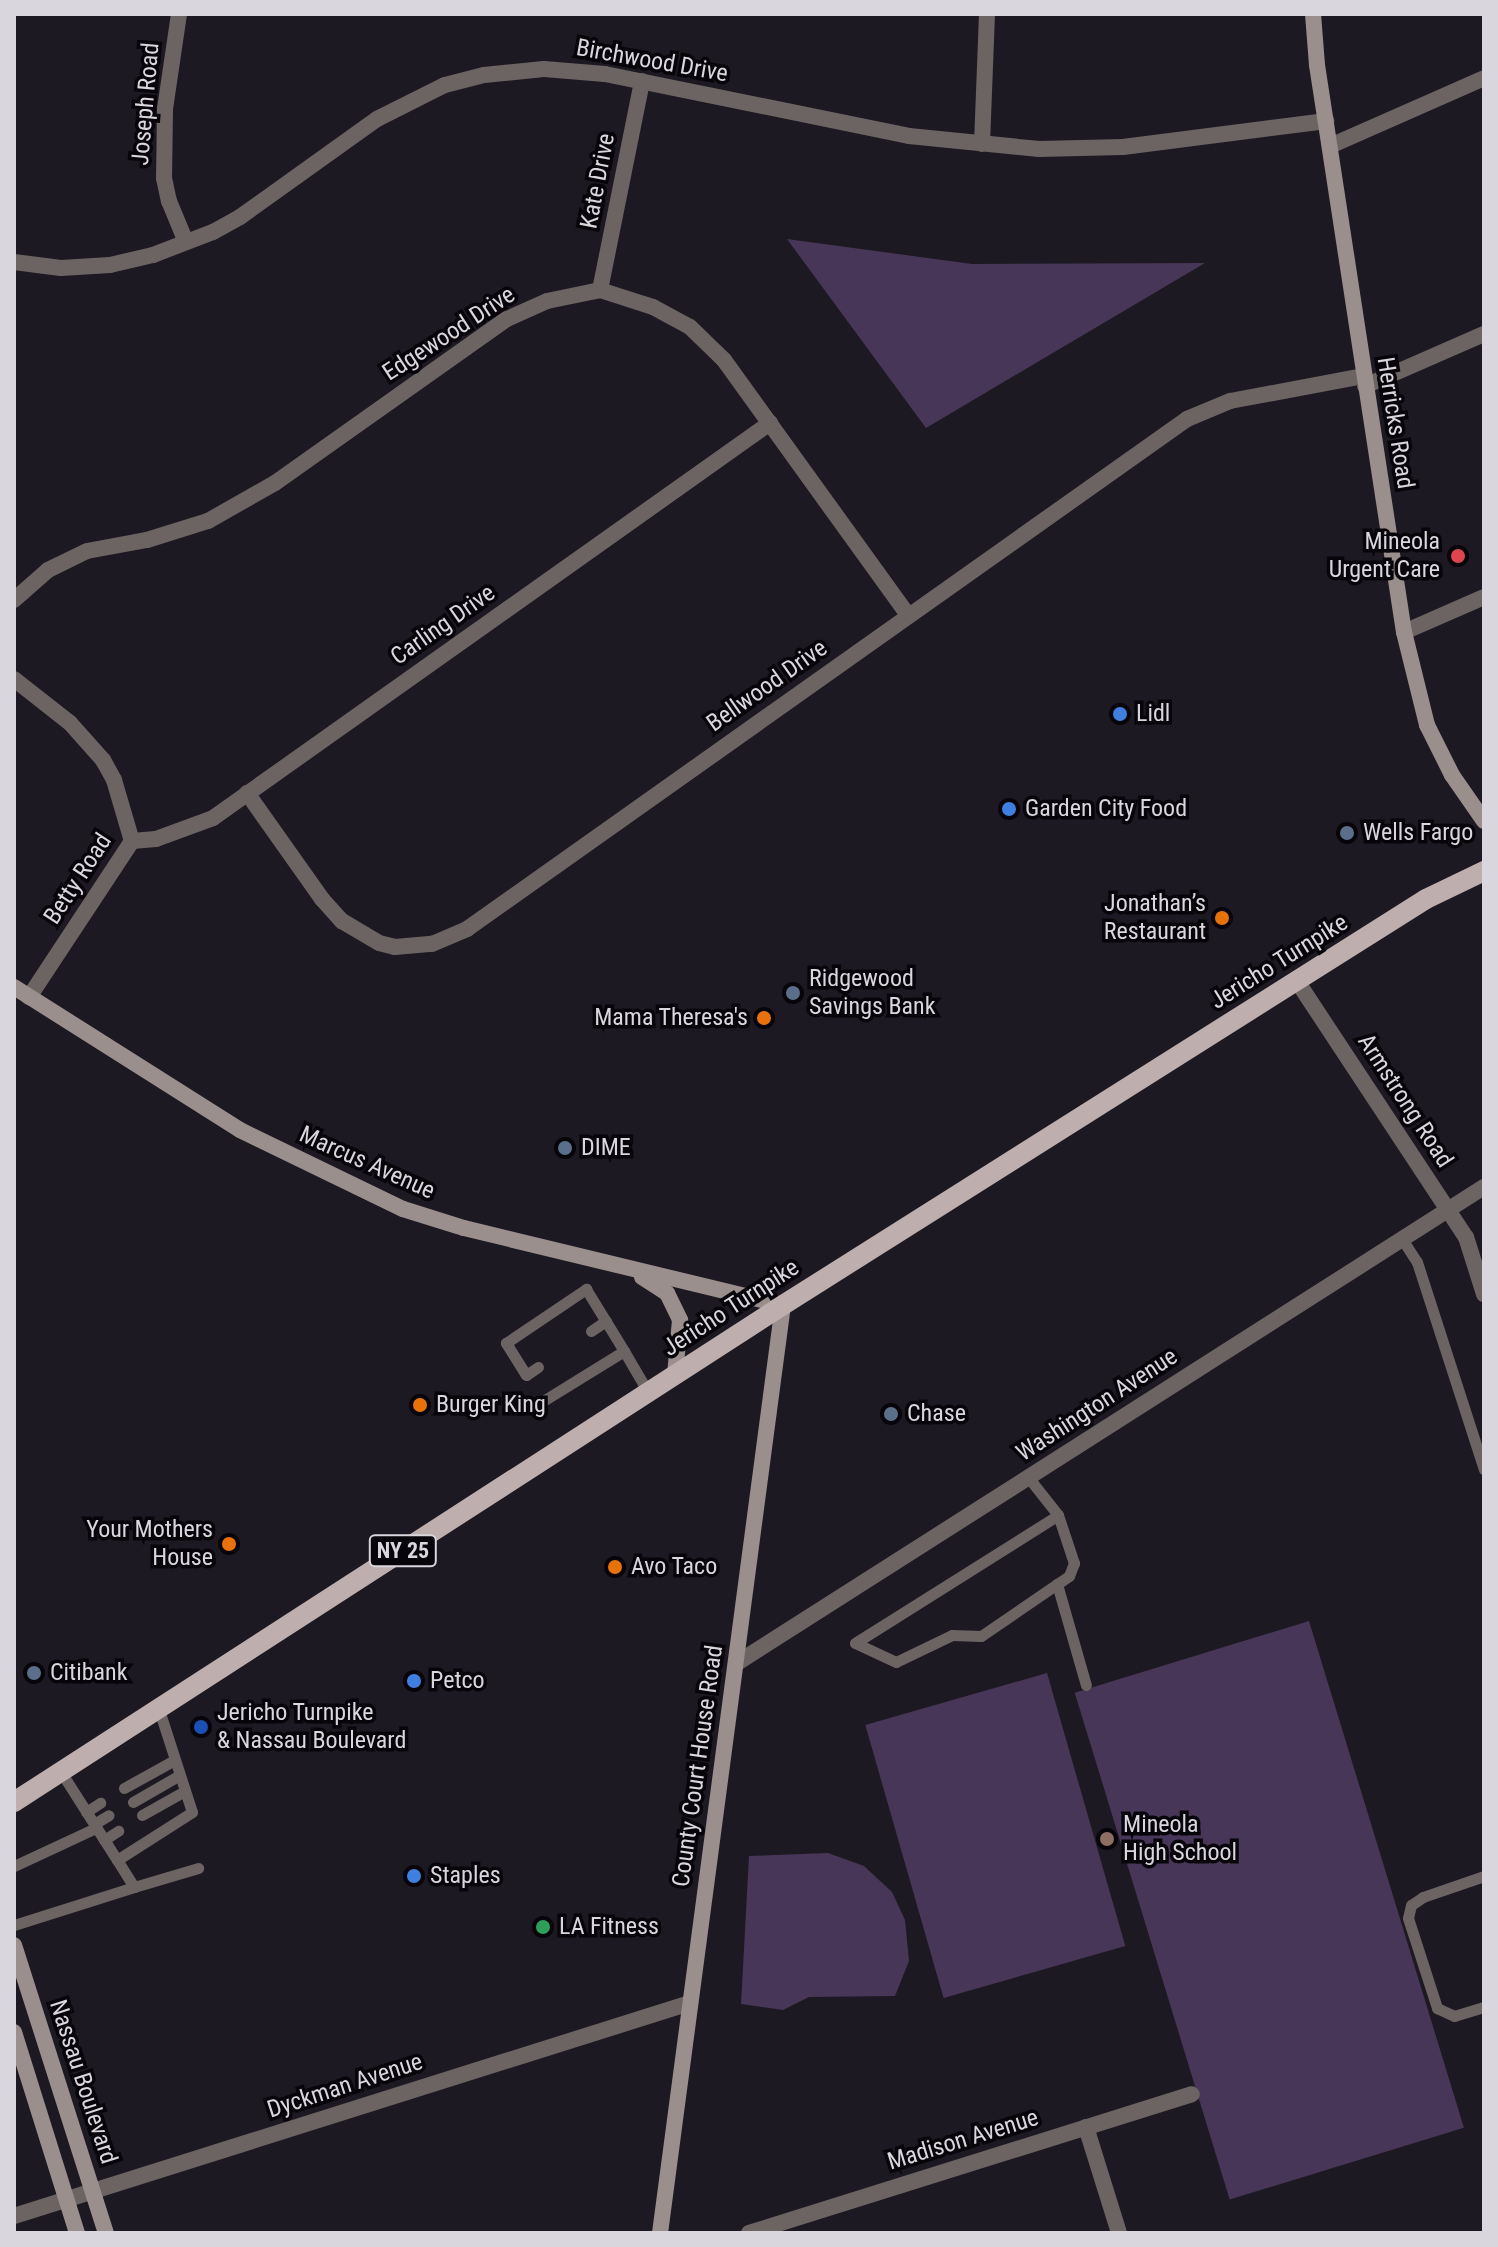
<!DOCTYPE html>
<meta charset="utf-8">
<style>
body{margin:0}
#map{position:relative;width:1498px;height:2247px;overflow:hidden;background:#1d1922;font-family:"Roboto Condensed",sans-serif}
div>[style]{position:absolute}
.green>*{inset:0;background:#473657;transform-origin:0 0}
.lane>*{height:11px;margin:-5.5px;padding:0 5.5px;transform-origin:5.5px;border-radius:5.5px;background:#6b6463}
.street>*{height:16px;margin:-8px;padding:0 8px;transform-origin:8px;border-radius:8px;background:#6b6463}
.secondary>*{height:16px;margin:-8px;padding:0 8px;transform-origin:8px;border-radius:8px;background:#9a8f8d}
.primary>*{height:20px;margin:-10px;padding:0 10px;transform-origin:10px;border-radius:10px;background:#beafae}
.dots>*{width:22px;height:22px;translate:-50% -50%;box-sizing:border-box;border:4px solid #070509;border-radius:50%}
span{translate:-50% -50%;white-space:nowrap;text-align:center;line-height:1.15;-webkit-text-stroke:7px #070509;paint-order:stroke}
.shield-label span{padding:2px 6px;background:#070509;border:2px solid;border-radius:6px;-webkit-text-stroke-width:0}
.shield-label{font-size:22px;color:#d9d6dd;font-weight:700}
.street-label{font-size:24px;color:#d9d6dd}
.poi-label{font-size:24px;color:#d9d6dd}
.right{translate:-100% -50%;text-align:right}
.left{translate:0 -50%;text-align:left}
.frame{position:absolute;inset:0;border:16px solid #d9d6dd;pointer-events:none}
</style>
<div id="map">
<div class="green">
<div style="clip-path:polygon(787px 239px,972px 264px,1205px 263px,926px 428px)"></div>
<div style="left:1309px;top:1621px;width:530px;height:245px;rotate:73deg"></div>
<div style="left:1047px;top:1673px;width:284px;height:189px;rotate:74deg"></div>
<div style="clip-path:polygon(828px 1853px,864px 1866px,892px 1892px,905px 1920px,909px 1961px,895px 1996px,809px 1997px,783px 2010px,741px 2004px,749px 1856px)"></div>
</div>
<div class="lane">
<div style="left:1402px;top:1239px;width:27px;rotate:57deg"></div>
<div style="left:1417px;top:1262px;width:218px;rotate:72.1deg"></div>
<div style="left:591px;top:1331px;width:18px;rotate:-34deg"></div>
<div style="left:624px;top:1351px;width:48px;rotate:59.7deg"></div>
<div style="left:538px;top:1367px;width:14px;rotate:146deg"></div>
<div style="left:526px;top:1375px;width:38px;rotate:-122deg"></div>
<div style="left:506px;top:1343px;width:97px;rotate:-34deg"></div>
<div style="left:586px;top:1289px;width:73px;rotate:58.5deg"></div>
<div style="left:624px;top:1351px;width:95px;rotate:148.3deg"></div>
<div style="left:1028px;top:1477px;width:48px;rotate:51.7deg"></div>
<div style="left:1058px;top:1515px;width:51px;rotate:71.6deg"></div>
<div style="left:1074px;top:1563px;width:14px;rotate:111deg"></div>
<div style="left:1069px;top:1576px;width:14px;rotate:146deg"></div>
<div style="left:1057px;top:1584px;width:105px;rotate:74deg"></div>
<div style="left:1057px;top:1584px;width:92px;rotate:145.6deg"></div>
<div style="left:981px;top:1636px;width:29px;rotate:-178deg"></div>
<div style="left:952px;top:1635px;width:62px;rotate:154.3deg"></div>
<div style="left:896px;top:1662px;width:45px;rotate:-155.1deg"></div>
<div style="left:855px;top:1643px;width:240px;rotate:-32.2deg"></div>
<div style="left:61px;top:1772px;width:104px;rotate:57.5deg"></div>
<div style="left:124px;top:1788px;width:56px;rotate:-28.9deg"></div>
<div style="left:133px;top:1802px;width:52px;rotate:-30deg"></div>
<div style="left:86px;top:1812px;width:17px;rotate:-33deg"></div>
<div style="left:142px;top:1815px;width:47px;rotate:-29.3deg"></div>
<div style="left:94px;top:1824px;width:17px;rotate:-31deg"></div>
<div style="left:104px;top:1840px;width:17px;rotate:-33deg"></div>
<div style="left:14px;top:1866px;width:90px;rotate:-24.9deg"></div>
<div style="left:1484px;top:1876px;width:65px;rotate:161deg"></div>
<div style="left:1423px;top:1897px;width:14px;rotate:146deg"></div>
<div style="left:1411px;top:1905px;width:13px;rotate:103deg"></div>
<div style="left:1408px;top:1918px;width:95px;rotate:72.1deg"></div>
<div style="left:1437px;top:2008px;width:19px;rotate:25deg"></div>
<div style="left:1454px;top:2016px;width:31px;rotate:-17deg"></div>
<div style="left:134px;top:1887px;width:67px;rotate:-16.5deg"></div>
<div style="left:14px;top:1925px;width:126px;rotate:-17.6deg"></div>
<div style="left:134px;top:1887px;width:32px;rotate:-122deg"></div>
<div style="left:117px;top:1860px;width:89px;rotate:-32.6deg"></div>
<div style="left:192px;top:1812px;width:107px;rotate:-107.9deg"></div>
</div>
<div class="street">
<div style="left:179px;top:14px;width:96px;rotate:98.4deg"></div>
<div style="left:165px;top:109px;width:69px;rotate:90.8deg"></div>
<div style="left:164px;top:178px;width:24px;rotate:78deg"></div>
<div style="left:169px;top:201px;width:44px;rotate:67.5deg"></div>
<div style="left:982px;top:144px;width:130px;rotate:-87.8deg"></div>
<div style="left:1330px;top:146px;width:168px;rotate:-23.8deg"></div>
<div style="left:14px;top:262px;width:47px;rotate:7.3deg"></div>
<div style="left:61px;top:268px;width:49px;rotate:-3.5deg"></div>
<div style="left:110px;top:265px;width:44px;rotate:-13.1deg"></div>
<div style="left:153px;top:255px;width:64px;rotate:-21deg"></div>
<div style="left:213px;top:232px;width:31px;rotate:-29deg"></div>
<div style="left:240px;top:217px;width:168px;rotate:-35.6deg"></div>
<div style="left:377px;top:119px;width:76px;rotate:-26.6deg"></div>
<div style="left:445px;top:85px;width:40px;rotate:-14.4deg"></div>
<div style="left:484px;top:75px;width:60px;rotate:-5.7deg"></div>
<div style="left:544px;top:69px;width:61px;rotate:4.7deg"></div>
<div style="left:605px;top:74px;width:310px;rotate:11.5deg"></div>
<div style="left:909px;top:136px;width:131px;rotate:5.7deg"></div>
<div style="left:1039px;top:149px;width:84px;rotate:-1.4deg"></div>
<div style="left:1123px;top:147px;width:205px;rotate:-7.3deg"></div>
<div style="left:600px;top:290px;width:213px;rotate:-78.6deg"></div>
<div style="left:1365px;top:386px;width:130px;rotate:-23.6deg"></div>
<div style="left:14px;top:600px;width:45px;rotate:-41.4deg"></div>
<div style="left:48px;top:570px;width:43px;rotate:-26deg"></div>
<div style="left:87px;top:551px;width:61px;rotate:-10.4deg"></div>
<div style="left:147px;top:540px;width:64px;rotate:-17.3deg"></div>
<div style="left:208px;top:521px;width:77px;rotate:-29.6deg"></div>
<div style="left:275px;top:483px;width:284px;rotate:-35.3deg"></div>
<div style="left:507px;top:319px;width:44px;rotate:-24.2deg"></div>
<div style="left:547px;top:301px;width:54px;rotate:-11.7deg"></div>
<div style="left:600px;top:290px;width:56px;rotate:17.8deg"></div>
<div style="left:653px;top:307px;width:42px;rotate:28.4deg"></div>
<div style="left:690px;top:327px;width:47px;rotate:44.1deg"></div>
<div style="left:724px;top:360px;width:314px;rotate:54.2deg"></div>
<div style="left:1404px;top:632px;width:87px;rotate:-23.6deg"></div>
<div style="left:14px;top:679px;width:71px;rotate:38.2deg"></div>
<div style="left:70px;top:723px;width:50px;rotate:48.3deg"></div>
<div style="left:103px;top:760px;width:23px;rotate:61deg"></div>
<div style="left:114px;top:780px;width:64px;rotate:73.6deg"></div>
<div style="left:132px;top:841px;width:187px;rotate:123.4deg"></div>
<div style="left:247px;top:793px;width:130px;rotate:54.7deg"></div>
<div style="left:322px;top:899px;width:30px;rotate:48deg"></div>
<div style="left:342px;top:921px;width:43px;rotate:30.7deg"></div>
<div style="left:379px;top:943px;width:16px;rotate:14deg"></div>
<div style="left:395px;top:947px;width:37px;rotate:-5deg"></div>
<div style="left:432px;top:944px;width:38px;rotate:-23deg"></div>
<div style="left:467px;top:929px;width:882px;rotate:-35.31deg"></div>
<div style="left:1187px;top:419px;width:47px;rotate:-22.7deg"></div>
<div style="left:1230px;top:401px;width:135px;rotate:-10.6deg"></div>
<div style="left:132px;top:841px;width:24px;rotate:-5deg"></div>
<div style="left:156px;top:839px;width:61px;rotate:-20.2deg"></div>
<div style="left:213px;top:818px;width:683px;rotate:-35.34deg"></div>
<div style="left:1297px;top:981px;width:307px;rotate:56.6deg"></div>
<div style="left:1466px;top:1237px;width:60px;rotate:72.5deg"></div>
<div style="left:737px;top:1663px;width:886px;rotate:-32.51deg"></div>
<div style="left:1086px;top:2127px;width:111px;rotate:72.7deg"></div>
<div style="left:14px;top:2216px;width:709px;rotate:-17.49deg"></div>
<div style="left:749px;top:2233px;width:464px;rotate:-17.4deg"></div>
</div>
<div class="secondary">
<div style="left:1313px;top:14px;width:51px;rotate:85.5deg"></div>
<div style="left:1317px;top:65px;width:574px;rotate:81.28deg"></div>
<div style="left:1404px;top:632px;width:96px;rotate:76.1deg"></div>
<div style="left:1427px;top:725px;width:56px;rotate:63.4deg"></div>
<div style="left:1452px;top:775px;width:56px;rotate:55.2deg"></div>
<div style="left:14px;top:987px;width:267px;rotate:32.3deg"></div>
<div style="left:240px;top:1130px;width:181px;rotate:25.9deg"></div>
<div style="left:403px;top:1209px;width:64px;rotate:17.3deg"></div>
<div style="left:464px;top:1228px;width:328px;rotate:13.6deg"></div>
<div style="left:783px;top:1305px;width:936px;rotate:97.55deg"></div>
<div style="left:642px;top:1277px;width:30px;rotate:33deg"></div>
<div style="left:667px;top:1293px;width:30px;rotate:64deg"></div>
<div style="left:680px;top:1320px;width:55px;rotate:95.2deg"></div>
<div style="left:14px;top:1945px;width:302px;rotate:72.3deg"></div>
<div style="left:14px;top:2032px;width:211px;rotate:72.6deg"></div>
</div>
<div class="primary">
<div style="left:14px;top:1802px;width:916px;rotate:-32.87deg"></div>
<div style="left:783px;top:1305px;width:760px;rotate:-32.27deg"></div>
<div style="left:1426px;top:899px;width:64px;rotate:-25.8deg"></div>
</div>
<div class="dots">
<div style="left:1458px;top:556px;background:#e0444e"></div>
<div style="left:1120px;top:714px;background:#3f7fe0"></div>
<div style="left:1009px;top:809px;background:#3f7fe0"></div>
<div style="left:1347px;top:833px;background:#5c6f8a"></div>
<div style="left:1222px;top:918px;background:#e8710a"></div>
<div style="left:793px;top:993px;background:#5c6f8a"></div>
<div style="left:764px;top:1018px;background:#e8710a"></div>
<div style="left:565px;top:1148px;background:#5c6f8a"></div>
<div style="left:420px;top:1405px;background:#e8710a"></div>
<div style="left:891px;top:1414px;background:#5c6f8a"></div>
<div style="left:229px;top:1544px;background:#e8710a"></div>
<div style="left:615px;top:1567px;background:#e8710a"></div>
<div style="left:34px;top:1673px;background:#5c6f8a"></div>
<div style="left:414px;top:1681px;background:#3f7fe0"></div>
<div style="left:201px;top:1727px;background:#1a4fb4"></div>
<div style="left:1107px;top:1839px;background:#8d6e63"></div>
<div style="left:414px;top:1876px;background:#3f7fe0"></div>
<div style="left:543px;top:1927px;background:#2e9e5b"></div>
</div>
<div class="shield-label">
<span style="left:403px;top:1551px">NY 25</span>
</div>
<div class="street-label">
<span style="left:652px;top:61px;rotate:10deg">Birchwood Drive</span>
<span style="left:146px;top:104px;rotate:-85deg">Joseph Road</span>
<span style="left:598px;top:181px;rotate:-79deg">Kate Drive</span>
<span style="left:449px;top:334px;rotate:-33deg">Edgewood Drive</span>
<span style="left:1395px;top:423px;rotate:81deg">Herricks Road</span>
<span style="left:443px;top:625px;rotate:-35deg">Carling Drive</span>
<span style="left:767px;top:686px;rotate:-35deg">Bellwood Drive</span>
<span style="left:78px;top:879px;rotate:-57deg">Betty Road</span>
<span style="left:1279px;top:962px;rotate:-32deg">Jericho Turnpike</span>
<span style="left:1405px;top:1101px;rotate:57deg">Armstrong Road</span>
<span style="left:367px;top:1163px;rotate:24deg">Marcus Avenue</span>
<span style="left:731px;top:1308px;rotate:-33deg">Jericho Turnpike</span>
<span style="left:1097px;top:1405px;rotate:-33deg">Washington Avenue</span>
<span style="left:698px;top:1766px;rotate:-82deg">County Court House Road</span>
<span style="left:83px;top:2082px;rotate:72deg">Nassau Boulevard</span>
<span style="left:345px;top:2086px;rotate:-18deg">Dyckman Avenue</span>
<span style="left:963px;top:2140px;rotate:-17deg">Madison Avenue</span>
</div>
<div class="poi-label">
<span class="right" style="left:1440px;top:556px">Mineola<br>Urgent Care</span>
<span class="left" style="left:1136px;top:714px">Lidl</span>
<span class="left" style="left:1025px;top:809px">Garden City Food</span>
<span class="left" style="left:1363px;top:833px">Wells Fargo</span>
<span class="right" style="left:1206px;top:918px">Jonathan’s<br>Restaurant</span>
<span class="left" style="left:809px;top:993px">Ridgewood<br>Savings Bank</span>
<span class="right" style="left:748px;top:1018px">Mama Theresa's</span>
<span class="left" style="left:581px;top:1148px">DIME</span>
<span class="left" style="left:436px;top:1405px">Burger King</span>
<span class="left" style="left:907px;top:1414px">Chase</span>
<span class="right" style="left:213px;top:1544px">Your Mothers<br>House</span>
<span class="left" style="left:631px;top:1567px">Avo Taco</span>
<span class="left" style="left:50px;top:1673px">Citibank</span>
<span class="left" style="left:430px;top:1681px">Petco</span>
<span class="left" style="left:217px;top:1727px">Jericho Turnpike<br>&amp; Nassau Boulevard</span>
<span class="left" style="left:1123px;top:1839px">Mineola<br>High School</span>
<span class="left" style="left:430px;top:1876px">Staples</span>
<span class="left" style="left:559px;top:1927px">LA Fitness</span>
</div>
<div class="frame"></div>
</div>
